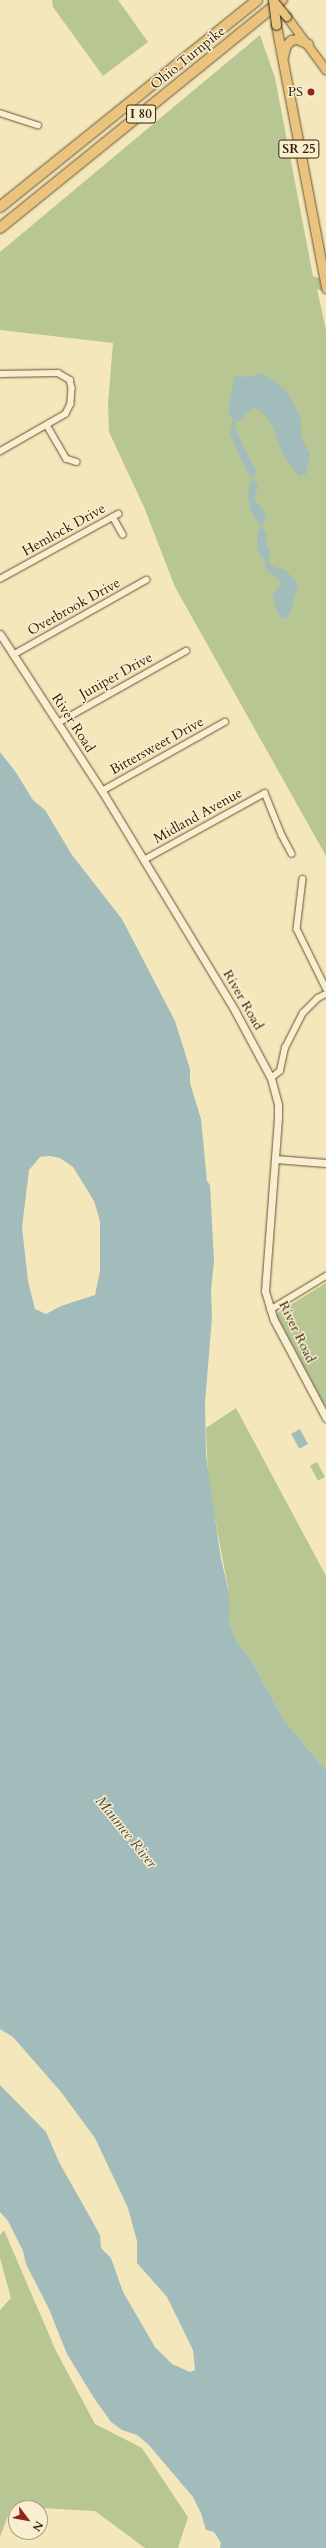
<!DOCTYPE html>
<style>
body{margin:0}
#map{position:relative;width:326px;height:2548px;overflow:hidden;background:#f4e7bc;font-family:Cardo,serif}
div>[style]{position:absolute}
.green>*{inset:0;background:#b8c693;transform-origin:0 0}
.water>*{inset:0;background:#a2bcbc;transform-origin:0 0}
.roads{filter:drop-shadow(0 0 1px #665230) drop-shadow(0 0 1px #665230)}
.minor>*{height:5.5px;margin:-2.75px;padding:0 2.75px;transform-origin:2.75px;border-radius:2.75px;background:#f8efd3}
.tertiary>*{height:7px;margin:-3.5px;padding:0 3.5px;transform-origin:3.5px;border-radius:3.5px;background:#f8efd3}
.primary>*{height:8px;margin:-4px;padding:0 4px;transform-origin:4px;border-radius:4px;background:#eac47e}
.trunk>*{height:9px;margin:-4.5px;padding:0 4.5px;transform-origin:4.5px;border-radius:4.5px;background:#eac47e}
.motorway>*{height:10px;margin:-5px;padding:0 5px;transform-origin:5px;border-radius:5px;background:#eac47e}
.bridges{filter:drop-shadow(0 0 1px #362102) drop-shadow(0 0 1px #362102)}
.primary-bridge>*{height:8px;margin:-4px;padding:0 4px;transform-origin:4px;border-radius:4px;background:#eac47e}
.trunk-bridge>*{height:9px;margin:-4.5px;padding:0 4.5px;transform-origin:4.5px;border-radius:4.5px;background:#eac47e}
.dots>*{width:11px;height:11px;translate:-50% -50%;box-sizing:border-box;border:2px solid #f8efd3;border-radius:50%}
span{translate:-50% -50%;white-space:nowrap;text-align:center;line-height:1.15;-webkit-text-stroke:3px #f8efd3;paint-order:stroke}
.shield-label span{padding:1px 3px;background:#f8efd3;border:1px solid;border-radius:3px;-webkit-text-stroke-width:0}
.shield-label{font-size:13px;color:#362102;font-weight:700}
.street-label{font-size:14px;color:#362102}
.poi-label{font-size:14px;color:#362102}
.right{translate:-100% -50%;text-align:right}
.water-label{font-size:15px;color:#56503a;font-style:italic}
.north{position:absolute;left:8px;top:2500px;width:40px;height:40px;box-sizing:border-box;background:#f8efd3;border:1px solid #aa9d7f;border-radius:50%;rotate:122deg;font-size:11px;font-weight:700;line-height:16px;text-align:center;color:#362102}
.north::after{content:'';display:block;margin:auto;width:14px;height:18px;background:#8f2418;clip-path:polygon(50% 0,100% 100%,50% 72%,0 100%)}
</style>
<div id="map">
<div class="green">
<div style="clip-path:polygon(52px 0,118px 0,148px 42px,103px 76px,53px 7px)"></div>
<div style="clip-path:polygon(260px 35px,275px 78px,313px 276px,326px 281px,326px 292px,317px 289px,326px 330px,326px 856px,175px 587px,144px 507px,109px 432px,108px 404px,113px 343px,0 330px,0 252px)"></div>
<div style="clip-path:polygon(326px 1283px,326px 1408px,276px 1314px)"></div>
<div style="clip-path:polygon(236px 1408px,326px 1576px,326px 1770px,284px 1720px,249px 1656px,237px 1642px,229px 1622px,229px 1593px,208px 1481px,206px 1428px)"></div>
<div style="left:317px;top:1462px;width:17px;height:8px;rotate:62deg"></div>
<div style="clip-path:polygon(4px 2230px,56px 2351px,95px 2424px,142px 2448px,188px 2517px,178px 2548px,145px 2548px,95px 2511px,40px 2508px,11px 2508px,0 2537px,0 2310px,11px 2298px,0 2258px,0 2235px)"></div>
</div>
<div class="water">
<div style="clip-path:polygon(261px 373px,276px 382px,288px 393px,301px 419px,301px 438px,310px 454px,306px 474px,299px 476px,283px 455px,272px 424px,260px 410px,255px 408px,250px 410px,240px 421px,235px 421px,236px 430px,256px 472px,253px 478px,258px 487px,254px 499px,265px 513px,266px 518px,262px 526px,266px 534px,267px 548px,270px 551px,268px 561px,272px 566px,285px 570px,296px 581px,298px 586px,293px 600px,292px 610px,287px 618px,281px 617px,277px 612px,272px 596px,281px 583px,278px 578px,267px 571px,264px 559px,258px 552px,257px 536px,261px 527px,250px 510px,248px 493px,252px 477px,248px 474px,230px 434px,233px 420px,228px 411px,234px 378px,236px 376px,249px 377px)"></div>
<div style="clip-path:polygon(evenodd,0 752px,15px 771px,33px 800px,45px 810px,72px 855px,122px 919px,175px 1021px,190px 1069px,190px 1083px,201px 1119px,207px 1181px,210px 1185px,214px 1261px,211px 1290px,212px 1317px,205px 1403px,206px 1456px,221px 1559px,229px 1593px,229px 1622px,237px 1642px,249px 1656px,284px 1720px,326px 1770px,326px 2548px,220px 2548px,221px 2543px,214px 2532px,206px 2530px,201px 2513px,193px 2497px,148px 2444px,137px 2435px,122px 2430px,111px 2422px,94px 2398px,67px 2354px,49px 2309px,26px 2264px,23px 2251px,8px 2221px,0 2212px,0 2085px,46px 2132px,59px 2162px,100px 2235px,101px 2248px,111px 2258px,123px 2292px,155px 2347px,172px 2364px,190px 2372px,195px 2370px,193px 2350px,167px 2297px,137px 2263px,137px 2241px,128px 2208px,95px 2138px,61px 2092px,13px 2037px,0 2029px,0 752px,50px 1156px,60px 1158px,73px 1167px,94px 1201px,100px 1221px,100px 1271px,95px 1295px,61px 1306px,46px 1314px,35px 1309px,28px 1281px,22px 1227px,29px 1170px,40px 1157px,50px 1156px)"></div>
<div style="left:300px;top:1429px;width:17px;height:10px;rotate:62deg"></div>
</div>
<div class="roads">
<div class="minor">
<div style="left:0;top:113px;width:40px;rotate:18deg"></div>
<div style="left:0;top:374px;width:58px;rotate:-1deg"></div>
<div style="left:58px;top:373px;width:14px;rotate:30deg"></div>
<div style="left:70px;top:380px;width:8px;rotate:76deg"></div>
<div style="left:72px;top:388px;width:16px;rotate:94deg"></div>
<div style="left:71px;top:404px;width:11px;rotate:117deg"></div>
<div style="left:66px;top:414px;width:76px;rotate:150.1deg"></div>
<div style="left:47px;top:425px;width:39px;rotate:60deg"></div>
<div style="left:67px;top:459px;width:10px;rotate:17deg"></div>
<div style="left:113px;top:517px;width:20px;rotate:60deg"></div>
<div style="left:0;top:579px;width:135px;rotate:-28.8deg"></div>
<div style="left:13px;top:655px;width:153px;rotate:-29.4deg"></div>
<div style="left:58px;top:723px;width:147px;rotate:-29.4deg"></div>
<div style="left:102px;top:791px;width:141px;rotate:-29.3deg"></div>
<div style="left:144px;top:860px;width:138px;rotate:-29deg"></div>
<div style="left:265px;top:793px;width:45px;rotate:68deg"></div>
<div style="left:282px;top:835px;width:21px;rotate:62deg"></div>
<div style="left:303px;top:879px;width:50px;rotate:96.8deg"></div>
<div style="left:297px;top:929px;width:66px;rotate:63.8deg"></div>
<div style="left:271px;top:1078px;width:11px;rotate:-38deg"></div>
<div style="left:280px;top:1071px;width:24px;rotate:-78deg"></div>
<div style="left:285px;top:1048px;width:39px;rotate:-63deg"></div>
<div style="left:303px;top:1013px;width:21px;rotate:-45deg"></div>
<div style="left:318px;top:998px;width:9px;rotate:-27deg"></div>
<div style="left:270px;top:1310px;width:66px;rotate:-31.3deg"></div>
</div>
<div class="tertiary">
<div style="left:0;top:634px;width:187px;rotate:57deg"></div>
<div style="left:102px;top:791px;width:257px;rotate:58.8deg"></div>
<div style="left:235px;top:1011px;width:76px;rotate:61.8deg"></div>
<div style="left:271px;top:1078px;width:28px;rotate:75deg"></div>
<div style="left:278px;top:1105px;width:13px;rotate:90deg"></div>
<div style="left:278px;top:1118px;width:173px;rotate:94.3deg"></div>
<div style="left:265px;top:1291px;width:30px;rotate:73deg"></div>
<div style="left:274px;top:1320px;width:111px;rotate:62deg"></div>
<div style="left:275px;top:1159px;width:51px;rotate:4.5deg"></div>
</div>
<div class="primary">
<div style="left:287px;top:17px;width:66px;rotate:53.7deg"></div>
</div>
<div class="trunk">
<div style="left:276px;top:25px;width:268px;rotate:79.2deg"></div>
<div style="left:283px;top:56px;width:11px;rotate:-75deg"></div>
<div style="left:286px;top:45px;width:7px;rotate:-45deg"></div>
<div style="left:291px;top:40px;width:6px;rotate:-9deg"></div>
<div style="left:297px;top:39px;width:12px;rotate:24deg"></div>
</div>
<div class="motorway">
<div style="left:0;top:207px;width:330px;rotate:-38.8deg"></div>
<div style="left:0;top:228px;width:363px;rotate:-39deg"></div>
</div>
</div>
<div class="bridges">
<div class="primary-bridge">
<div style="left:273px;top:0;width:22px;rotate:51deg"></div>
</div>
<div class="trunk-bridge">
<div style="left:273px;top:0;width:25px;rotate:83deg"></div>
</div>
</div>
<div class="dots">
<div style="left:311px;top:92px;background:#8f2418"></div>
</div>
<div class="shield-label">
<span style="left:141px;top:114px">I 80</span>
<span style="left:299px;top:149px">SR 25</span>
</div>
<div class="street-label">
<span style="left:188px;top:58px;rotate:-39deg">Ohio Turnpike</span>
<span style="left:64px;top:530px;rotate:-29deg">Hemlock Drive</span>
<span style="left:74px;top:607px;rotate:-29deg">Overbrook Drive</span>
<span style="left:116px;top:676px;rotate:-29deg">Juniper Drive</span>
<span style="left:73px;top:723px;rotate:57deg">River Road</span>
<span style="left:157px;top:746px;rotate:-29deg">Bittersweet Drive</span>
<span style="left:198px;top:816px;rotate:-29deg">Midland Avenue</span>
<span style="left:243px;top:1000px;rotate:60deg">River Road</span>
<span style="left:297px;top:1332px;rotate:64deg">River Road</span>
</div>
<div class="poi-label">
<span class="right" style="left:303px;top:92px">PS</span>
</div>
<div class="water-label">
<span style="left:126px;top:1832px;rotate:51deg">Maumee River</span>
</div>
<div class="north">N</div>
</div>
